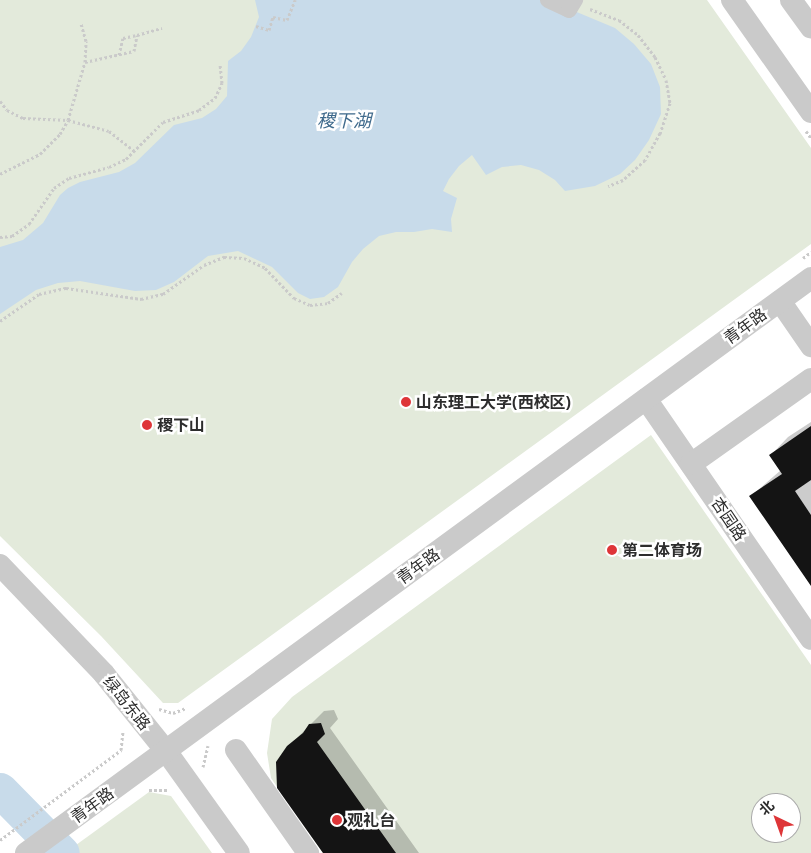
<!DOCTYPE html>
<meta charset="utf-8">
<style>
body{margin:0}
#map{position:relative;width:811px;height:853px;overflow:hidden;background:#fff;font-family:"Open Sans","Noto Sans SC",sans-serif}
div>[style]{position:absolute}
.green>*{inset:0;background:#e3eadb}
.water>*{inset:0;background:#c8dbea}
.shadow>*{inset:0;background:#0003}
.river>*{height:35px;margin:-17.5px;padding:0 17.5px;transform-origin:17.5px;border-radius:17.5px;background:#c8dbea}
.building>*{inset:0;background:#141414}
.path>*{height:3px;margin-top:-1.5px;transform-origin:0;background:repeating-linear-gradient(90deg,#cacaca 0 2.5px,transparent 0 5px)}
.pedestrian>*{height:16px;margin:-8px;padding:0 8px;transform-origin:8px;border-radius:8px;background:#cacaca}
.minor>*{height:22px;margin:-11px;padding:0 11px;transform-origin:11px;border-radius:11px;background:#cacaca}
.dots>*{width:14px;height:14px;translate:-50% -50%;box-sizing:border-box;border:2px solid #fff;border-radius:50%}
span{translate:-50% -50%;white-space:nowrap;text-align:center;line-height:1.15;-webkit-text-stroke:5px #fff;paint-order:stroke}
.street-label{font-size:16px;color:#2d2d2d}
.poi-label{font-size:16px;color:#2d2d2d;font-weight:700}
.left{translate:0 -50%;text-align:left}
.water-label{font-size:18px;color:#3f6a8c;font-style:italic}
.north{position:absolute;left:751px;top:793px;width:50px;height:50px;box-sizing:border-box;background:#fff;border:1px solid #ababab;border-radius:50%;rotate:318deg;font-size:14px;font-weight:700;line-height:20px;text-align:center;color:#2d2d2d}
.north::after{content:'';display:block;margin:auto;width:18px;height:22px;background:#de3538;clip-path:polygon(50% 0,100% 100%,50% 72%,0 100%)}
</style>
<div id="map">
<div class="green">
<div style="clip-path:polygon(0 0,707px 0,811px 148px,811px 244px,178px 703px,163px 703px,101px 636px,0 536px)"></div>
<div style="clip-path:polygon(evenodd,651px 435px,811px 665px,811px 853px,323px 853px,271px 778px,267px 753px,272px 719px,292px 697px,651px 435px,761px 803px,791px 803px,791px 833px,761px 833px,761px 803px)"></div>
<div style="clip-path:polygon(149px 792px,171px 796px,212px 853px,65px 853px)"></div>
</div>
<div class="water">
<div style="clip-path:polygon(255px 0,548px 0,615px 28px,634px 44px,651px 64px,660px 87px,661px 114px,649px 140px,635px 160px,620px 174px,595px 186px,565px 191px,555px 180px,539px 170px,521px 165px,502px 167px,486px 175px,472px 155px,459px 166px,449px 179px,443px 191px,457px 198px,451px 219px,452px 232px,432px 229px,414px 232px,396px 232px,379px 236px,363px 249px,352px 262px,338px 287px,324px 297px,310px 299px,298px 293px,272px 267px,238px 251px,208px 256px,174px 282px,156px 290px,135px 291px,80px 281px,58px 283px,36px 290px,0 314px,0 247px,23px 240px,43px 223px,60px 195px,68px 188px,80px 182px,119px 172px,135px 163px,174px 125px,202px 118px,216px 109px,227px 96px,228px 61px,241px 51px,251px 37px,259px 17px)"></div>
</div>
<div class="shadow">
<div style="clip-path:polygon(811px 422px,811px 584px,751px 496px,781px 470px,771px 455px,788px 437px)"></div>
<div style="clip-path:polygon(334px 710px,338px 719px,330px 728px,419px 853px,325px 853px,288px 747px,324px 711px)"></div>
</div>
<div class="river">
<div style="left:0;top:790px;width:88px;rotate:45.5deg"></div>
</div>
<div class="building">
<div style="clip-path:polygon(811px 426px,811px 480px,795px 491px,811px 515px,811px 586px,749px 496px,782px 474px,769px 455px)"></div>
<div style="clip-path:polygon(321px 723px,325px 734px,317px 742px,396px 853px,323px 853px,277px 788px,276px 762px,287px 746px,303px 733px,309px 724px)"></div>
</div>
<div class="path">
<div style="left:590px;top:9px;width:31px;rotate:21deg"></div>
<div style="left:619px;top:20px;width:24px;rotate:38deg"></div>
<div style="left:638px;top:35px;width:28px;rotate:52deg"></div>
<div style="left:655px;top:57px;width:25px;rotate:64deg"></div>
<div style="left:666px;top:80px;width:23px;rotate:80deg"></div>
<div style="left:670px;top:103px;width:32px;rotate:108deg"></div>
<div style="left:660px;top:133px;width:31px;rotate:119deg"></div>
<div style="left:645px;top:160px;width:30px;rotate:138deg"></div>
<div style="left:623px;top:180px;width:16px;rotate:158deg"></div>
<div style="left:256px;top:26px;width:14px;rotate:17deg"></div>
<div style="left:269px;top:30px;width:14px;rotate:-73deg"></div>
<div style="left:273px;top:17px;width:14px;rotate:12deg"></div>
<div style="left:287px;top:20px;width:22px;rotate:-68deg"></div>
<div style="left:119px;top:55px;width:17px;rotate:-77deg"></div>
<div style="left:123px;top:38px;width:14px;rotate:-12deg"></div>
<div style="left:85px;top:62px;width:50px;rotate:-12.7deg"></div>
<div style="left:134px;top:51px;width:16px;rotate:-79deg"></div>
<div style="left:137px;top:35px;width:26px;rotate:-16deg"></div>
<div style="left:0;top:101px;width:11px;rotate:52deg"></div>
<div style="left:7px;top:110px;width:18px;rotate:27deg"></div>
<div style="left:23px;top:118px;width:45px;rotate:2.5deg"></div>
<div style="left:68px;top:120px;width:42px;rotate:15deg"></div>
<div style="left:109px;top:131px;width:33px;rotate:38deg"></div>
<div style="left:806px;top:131px;width:9px;rotate:54deg"></div>
<div style="left:0;top:174px;width:45px;rotate:-26.6deg"></div>
<div style="left:40px;top:154px;width:28px;rotate:-45deg"></div>
<div style="left:60px;top:134px;width:16px;rotate:-60deg"></div>
<div style="left:68px;top:120px;width:60px;rotate:-73.7deg"></div>
<div style="left:85px;top:62px;width:21px;rotate:-87deg"></div>
<div style="left:86px;top:41px;width:18px;rotate:-106deg"></div>
<div style="left:0;top:237px;width:12px;rotate:-5deg"></div>
<div style="left:12px;top:236px;width:21px;rotate:-35deg"></div>
<div style="left:29px;top:224px;width:44px;rotate:-55.2deg"></div>
<div style="left:54px;top:188px;width:18px;rotate:-34deg"></div>
<div style="left:69px;top:178px;width:41px;rotate:-15.4deg"></div>
<div style="left:109px;top:167px;width:19px;rotate:-25deg"></div>
<div style="left:126px;top:159px;width:52px;rotate:-45deg"></div>
<div style="left:163px;top:122px;width:38px;rotate:-18deg"></div>
<div style="left:199px;top:110px;width:20px;rotate:-37deg"></div>
<div style="left:215px;top:98px;width:17px;rotate:-65deg"></div>
<div style="left:222px;top:83px;width:18px;rotate:-96deg"></div>
<div style="left:803px;top:258px;width:10px;rotate:-37deg"></div>
<div style="left:0;top:321px;width:47px;rotate:-34.7deg"></div>
<div style="left:39px;top:294px;width:28px;rotate:-13deg"></div>
<div style="left:66px;top:288px;width:76px;rotate:8.3deg"></div>
<div style="left:141px;top:299px;width:23px;rotate:-13deg"></div>
<div style="left:163px;top:294px;width:50px;rotate:-35.3deg"></div>
<div style="left:204px;top:265px;width:22px;rotate:-22deg"></div>
<div style="left:224px;top:257px;width:20px;rotate:3deg"></div>
<div style="left:244px;top:258px;width:23px;rotate:25deg"></div>
<div style="left:265px;top:268px;width:42px;rotate:46deg"></div>
<div style="left:294px;top:298px;width:17px;rotate:24deg"></div>
<div style="left:310px;top:305px;width:18px;rotate:-6deg"></div>
<div style="left:328px;top:303px;width:17px;rotate:-36deg"></div>
<div style="left:159px;top:709px;width:15px;rotate:16deg"></div>
<div style="left:173px;top:713px;width:14px;rotate:-21deg"></div>
<div style="left:203px;top:767px;width:22px;rotate:-77deg"></div>
<div style="left:149px;top:790px;width:18px"></div>
<div style="left:0;top:840px;width:151px;rotate:-36.6deg"></div>
<div style="left:121px;top:750px;width:19px;rotate:-84deg"></div>
</div>
<div class="pedestrian">
<div style="left:548px;top:0;width:23px;rotate:25deg"></div>
<div style="left:569px;top:10px;width:12px;rotate:-59deg"></div>
</div>
<div class="minor">
<div style="left:732px;top:0;width:137px;rotate:54.8deg"></div>
<div style="left:791px;top:0;width:34px;rotate:54deg"></div>
<div style="left:780px;top:301px;width:55px;rotate:55.4deg"></div>
<div style="left:646px;top:399px;width:291px;rotate:55.5deg"></div>
<div style="left:691px;top:464px;width:147px;rotate:-35.3deg"></div>
<div style="left:0;top:565px;width:151px;rotate:46.3deg"></div>
<div style="left:104px;top:674px;width:99px;rotate:51.2deg"></div>
<div style="left:166px;top:751px;width:125px;rotate:54.4deg"></div>
<div style="left:236px;top:750px;width:126px;rotate:55deg"></div>
<div style="left:26px;top:853px;width:973px;rotate:-36.22deg"></div>
</div>
<div class="dots">
<div style="left:406px;top:402px;background:#de3538"></div>
<div style="left:147px;top:425px;background:#de3538"></div>
<div style="left:612px;top:550px;background:#de3538"></div>
<div style="left:337px;top:820px;background:#de3538"></div>
</div>
<div class="street-label">
<span style="left:745px;top:326px;rotate:-36deg">青年路</span>
<span style="left:729px;top:519px;rotate:56deg">杏园路</span>
<span style="left:418px;top:566px;rotate:-36deg">青年路</span>
<span style="left:127px;top:703px;rotate:51deg">绿岛东路</span>
<span style="left:92px;top:805px;rotate:-36deg">青年路</span>
</div>
<div class="poi-label">
<span class="left" style="left:416px;top:402px">山东理工大学(西校区)</span>
<span class="left" style="left:157px;top:425px">稷下山</span>
<span class="left" style="left:622px;top:550px">第二体育场</span>
<span class="left" style="left:347px;top:820px">观礼台</span>
</div>
<div class="water-label">
<span style="left:344px;top:120px">稷下湖</span>
</div>
<div class="north">北</div>
</div>
